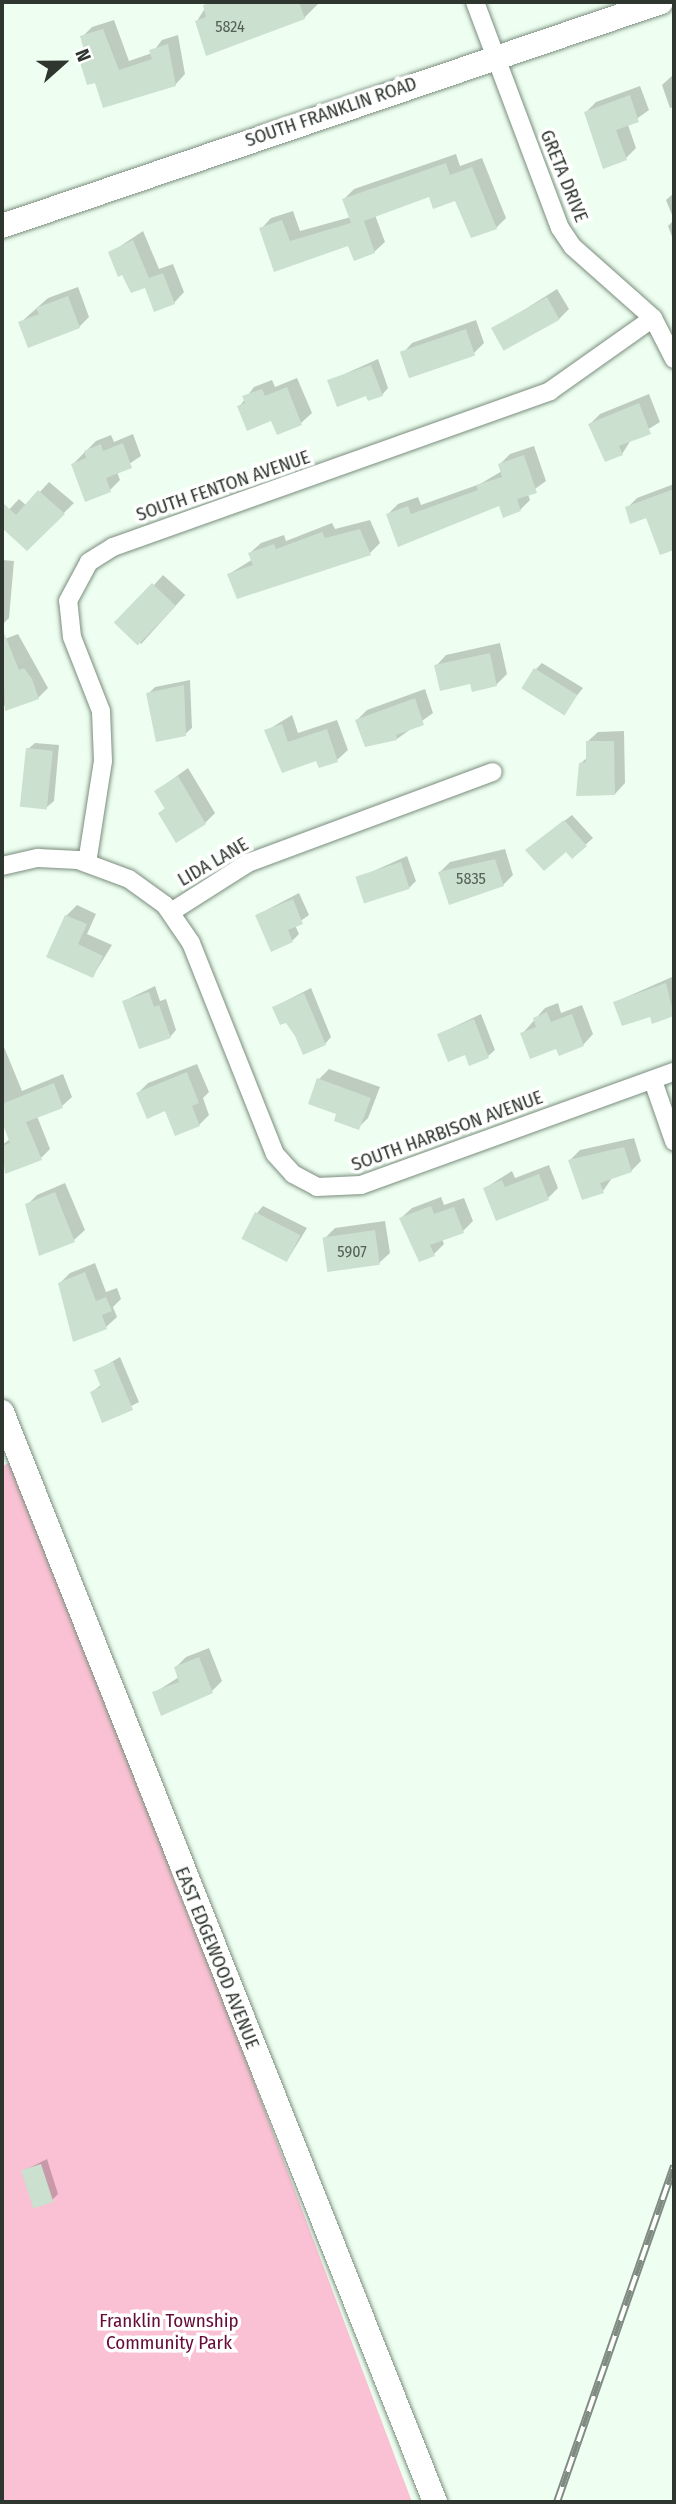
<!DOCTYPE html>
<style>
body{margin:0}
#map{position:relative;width:676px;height:2504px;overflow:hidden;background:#eefff1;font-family:"Fira Sans Condensed",sans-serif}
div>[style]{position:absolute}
.green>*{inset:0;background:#fac1d4}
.shadow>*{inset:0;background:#0003;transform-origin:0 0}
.building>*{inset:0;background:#cbe0ce;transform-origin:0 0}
.roads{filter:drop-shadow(0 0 2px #7a8d7d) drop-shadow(0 0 2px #7a8d7d)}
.minor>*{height:18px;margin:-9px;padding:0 9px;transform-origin:9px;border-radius:9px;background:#fff}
.secondary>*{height:24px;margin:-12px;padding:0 12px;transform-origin:12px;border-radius:12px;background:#fff}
.rail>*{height:8px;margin-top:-4px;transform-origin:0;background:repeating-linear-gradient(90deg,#fff 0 16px,#808b82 0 32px);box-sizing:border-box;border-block:2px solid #808b82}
span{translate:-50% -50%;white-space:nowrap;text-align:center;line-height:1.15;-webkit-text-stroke:7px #fff;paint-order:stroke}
.number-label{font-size:16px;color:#556057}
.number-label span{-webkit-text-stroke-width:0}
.street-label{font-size:19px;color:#2e362f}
.park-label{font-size:19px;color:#650c39}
.frame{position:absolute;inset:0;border:4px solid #2e362f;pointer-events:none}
.north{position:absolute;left:28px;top:28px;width:70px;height:70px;-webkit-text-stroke:5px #fff;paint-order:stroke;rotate:69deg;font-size:19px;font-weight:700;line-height:28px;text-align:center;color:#2e362f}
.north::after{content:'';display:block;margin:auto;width:24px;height:32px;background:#2e362f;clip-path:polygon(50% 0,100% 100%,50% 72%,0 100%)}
</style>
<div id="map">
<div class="green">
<div style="clip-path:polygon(20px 1459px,412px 2502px,2px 2502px,2px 1466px)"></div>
</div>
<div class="shadow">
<div style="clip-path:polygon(209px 2px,320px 2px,304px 18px,197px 21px)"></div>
<div style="clip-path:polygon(114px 20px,129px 61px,152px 53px,162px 40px,178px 35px,185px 74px,175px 85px,97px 81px,81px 60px,87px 54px,82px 37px,92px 27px)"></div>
<div style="clip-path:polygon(674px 74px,674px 107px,670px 108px,662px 85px)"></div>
<div style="clip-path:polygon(640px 86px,649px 110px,628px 125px,636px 148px,626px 158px,586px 112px,596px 102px)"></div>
<div style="clip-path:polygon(456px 154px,460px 166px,482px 158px,506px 218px,496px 228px,456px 199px,430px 195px,375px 215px,385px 242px,374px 252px,349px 243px,276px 270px,261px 229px,271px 218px,293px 211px,300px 231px,351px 217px,344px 199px,354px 189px)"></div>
<div style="clip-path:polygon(674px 193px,674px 242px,668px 226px,674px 220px,666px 200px)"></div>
<div style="clip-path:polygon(143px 231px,159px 269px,173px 264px,184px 292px,174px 303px,146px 285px,110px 253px)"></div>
<div style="clip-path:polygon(78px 287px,89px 317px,79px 327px,20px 323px,48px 298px)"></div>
<div style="clip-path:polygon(557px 289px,569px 309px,559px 319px,494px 329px)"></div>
<div style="clip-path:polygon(476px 320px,484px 343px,474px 353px,402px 354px,412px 343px)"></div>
<div style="clip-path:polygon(378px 359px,388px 388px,382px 395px,329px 381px)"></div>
<div style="clip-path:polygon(297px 378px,312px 413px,301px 423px,278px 432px,272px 419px,239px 407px,254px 387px,272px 380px,275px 387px)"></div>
<div style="clip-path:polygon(649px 394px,660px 422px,631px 440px,622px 454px,590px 424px,600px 414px)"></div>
<div style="clip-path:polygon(133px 434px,141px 456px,117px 472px,120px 480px,110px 490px,73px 464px,96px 441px,111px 435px,114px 442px)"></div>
<div style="clip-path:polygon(534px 446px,546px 481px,528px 494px,530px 500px,520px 510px,500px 504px,399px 545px,388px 514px,398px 504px,418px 497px,421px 505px,480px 484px,502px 471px,500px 464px,510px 454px)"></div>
<div style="clip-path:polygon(49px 482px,74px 503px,27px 549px,2px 522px,2px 517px,19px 499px,27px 506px)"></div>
<div style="clip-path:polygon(674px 484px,674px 548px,661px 553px,647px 516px,627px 508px,637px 498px)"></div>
<div style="clip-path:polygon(370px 520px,380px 543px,370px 553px,316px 573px,315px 569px,229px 574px,253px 559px,250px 553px,261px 543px,284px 535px,286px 541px,332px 523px,335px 529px)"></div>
<div style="clip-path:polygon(2px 560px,14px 561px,9px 618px,2px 625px)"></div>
<div style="left:163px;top:575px;width:30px;height:66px;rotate:42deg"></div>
<div style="clip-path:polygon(18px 634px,48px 688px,38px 698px,6px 709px,2px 700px,2px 640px)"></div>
<div style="clip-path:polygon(500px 643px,507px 674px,496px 685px,471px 682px,436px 666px,446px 655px)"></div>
<div style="clip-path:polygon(542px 663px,583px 688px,562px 714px,536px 669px)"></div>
<div style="clip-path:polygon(190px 680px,192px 728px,185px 734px,148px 694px,155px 687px)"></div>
<div style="clip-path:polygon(425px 689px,433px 713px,397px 739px,357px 720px,367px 710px)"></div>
<div style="clip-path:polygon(292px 715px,298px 733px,337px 720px,348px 750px,337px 760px,317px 759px,266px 731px)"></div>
<div style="clip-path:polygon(624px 731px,625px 783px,615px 794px,581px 763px,588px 757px,587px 742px,598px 732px)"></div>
<div style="clip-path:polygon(35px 743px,59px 745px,54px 801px,47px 807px,28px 749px)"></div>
<div style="clip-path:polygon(188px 768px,215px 813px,205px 823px,160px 813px,166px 807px,156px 791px)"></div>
<div style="clip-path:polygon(572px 815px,593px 838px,572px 857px,566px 850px,527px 850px)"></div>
<div style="clip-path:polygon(505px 849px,513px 875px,503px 885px,440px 872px,450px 862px)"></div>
<div style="clip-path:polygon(407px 856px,416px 881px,409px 888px,358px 878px)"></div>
<div style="clip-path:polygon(299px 893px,309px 915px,295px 925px,299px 934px,292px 941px,257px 915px)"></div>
<div style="clip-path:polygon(77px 905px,96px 914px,87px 934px,112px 945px,93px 976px,48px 956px,66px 916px)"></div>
<div style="clip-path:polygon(672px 977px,674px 1014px,653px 1021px,651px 1014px,615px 1002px)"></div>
<div style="clip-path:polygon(155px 986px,160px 1001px,166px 999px,176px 1030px,170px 1037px,124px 1001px)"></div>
<div style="clip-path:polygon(311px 988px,331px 1037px,325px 1044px,274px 1007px)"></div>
<div style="clip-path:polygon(558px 1003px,561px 1013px,582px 1005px,593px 1034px,583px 1045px,557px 1046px,522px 1034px,545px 1008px)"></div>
<div style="clip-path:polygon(481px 1014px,495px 1050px,488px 1056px,466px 1053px,439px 1034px)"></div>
<div style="clip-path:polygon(2px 1042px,22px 1091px,63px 1074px,72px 1097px,62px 1106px,37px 1116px,50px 1149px,41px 1158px,6px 1172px,2px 1145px,10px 1139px,2px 1118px)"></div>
<div style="clip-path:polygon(197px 1064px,209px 1092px,203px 1098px,209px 1115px,199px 1125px,138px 1093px,148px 1083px)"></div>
<div style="clip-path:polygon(329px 1069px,380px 1087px,368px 1118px,358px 1128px,338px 1113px,319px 1079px)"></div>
<div style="clip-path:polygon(634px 1138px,641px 1161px,631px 1171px,612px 1178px,603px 1191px,570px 1160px,580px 1150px)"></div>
<div style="clip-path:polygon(549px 1165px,558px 1188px,548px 1198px,497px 1218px,485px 1188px,512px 1171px,515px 1178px)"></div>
<div style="clip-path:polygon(65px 1183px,85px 1230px,74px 1240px,40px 1254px,27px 1205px,37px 1195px)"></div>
<div style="clip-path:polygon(441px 1197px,444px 1205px,464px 1198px,473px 1221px,463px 1231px,442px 1239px,444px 1244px,434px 1254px,401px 1218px,412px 1208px)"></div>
<div style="clip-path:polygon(263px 1206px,307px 1228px,288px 1259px,257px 1213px)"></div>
<div style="clip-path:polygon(385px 1221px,390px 1253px,379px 1263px,325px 1238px,335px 1228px)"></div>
<div style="clip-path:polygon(95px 1263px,106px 1292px,117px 1288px,121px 1299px,113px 1307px,117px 1317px,106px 1327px,74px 1340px,60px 1283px,70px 1273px)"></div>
<div style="clip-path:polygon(120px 1357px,139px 1402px,103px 1421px,92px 1392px,102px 1384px,96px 1371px)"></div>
<div style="clip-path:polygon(209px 1648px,222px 1681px,212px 1691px,154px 1693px,179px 1677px,176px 1667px,186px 1657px)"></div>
<div style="clip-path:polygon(47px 2159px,58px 2194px,52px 2200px,23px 2171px)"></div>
</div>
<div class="building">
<div style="clip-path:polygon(213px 2px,299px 2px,305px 19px,206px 56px,195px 21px,206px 17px,203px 5px)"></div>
<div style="clip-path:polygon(103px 29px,119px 70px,152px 59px,149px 50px,168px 44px,176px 86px,103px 108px,95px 83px,87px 85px,79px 59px,86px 57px,80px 36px)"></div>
<div style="clip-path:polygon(630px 95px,639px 122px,616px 130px,627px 160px,603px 169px,584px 112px)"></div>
<div style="clip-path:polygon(446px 163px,450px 175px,472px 167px,497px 229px,471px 238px,455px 201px,433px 209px,429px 197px,364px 221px,375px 253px,354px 261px,348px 246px,274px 272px,259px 228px,282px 220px,290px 241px,351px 223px,342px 199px)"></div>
<div style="clip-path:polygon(133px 240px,149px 278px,163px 273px,175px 304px,154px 312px,145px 288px,131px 293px,122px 275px,118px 277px,108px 252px)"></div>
<div style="clip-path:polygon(68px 296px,80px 328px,28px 348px,18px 322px,39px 314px,36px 308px)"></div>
<div style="left:547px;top:297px;width:26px;height:64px;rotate:61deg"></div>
<div style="left:466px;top:329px;width:28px;height:70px;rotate:71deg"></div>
<div style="clip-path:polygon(371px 365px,383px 396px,368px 401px,366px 396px,337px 407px,327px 380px)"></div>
<div style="clip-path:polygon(287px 387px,302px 425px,277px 435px,271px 421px,247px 431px,237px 406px,245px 403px,242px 396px,262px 389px,265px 396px)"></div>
<div style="clip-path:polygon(639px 403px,651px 434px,619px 446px,623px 455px,605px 462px,588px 424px)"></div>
<div style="clip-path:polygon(123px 443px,132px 468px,106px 478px,111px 492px,85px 502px,71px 464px,86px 458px,84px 451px,101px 444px,103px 451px)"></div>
<div style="clip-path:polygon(524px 455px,537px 493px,517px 499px,521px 511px,503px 518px,499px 506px,398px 547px,386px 514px,408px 506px,411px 514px,478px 490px,476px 485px,502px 477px,498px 464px)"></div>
<div style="clip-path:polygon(674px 489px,674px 550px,660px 555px,646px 518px,630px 524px,625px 507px)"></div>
<div style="clip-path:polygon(38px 490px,65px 514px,27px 551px,2px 528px,2px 502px,16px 515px)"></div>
<div style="clip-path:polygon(360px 529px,371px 555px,237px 599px,227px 574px,253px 565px,248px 553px,274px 544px,276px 549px,322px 532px,325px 538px)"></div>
<div style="left:152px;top:583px;width:33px;height:55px;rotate:44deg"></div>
<div style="clip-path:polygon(2px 628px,19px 670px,24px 668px,32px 679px,39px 699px,5px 711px)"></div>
<div style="clip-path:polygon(490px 653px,497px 686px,472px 692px,470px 684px,440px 691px,434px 665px)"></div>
<div style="left:534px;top:668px;width:51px;height:24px;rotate:32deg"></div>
<div style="clip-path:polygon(184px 685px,186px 736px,156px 742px,146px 693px)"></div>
<div style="clip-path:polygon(415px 698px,424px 725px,396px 735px,397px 740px,365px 747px,355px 720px)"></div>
<div style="clip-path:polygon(282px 724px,288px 742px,327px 729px,338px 762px,319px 768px,316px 761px,282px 773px,264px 730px)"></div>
<div style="clip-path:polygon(586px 741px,614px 741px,615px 795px,576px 796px,579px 763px,586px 762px)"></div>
<div style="left:26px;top:748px;width:27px;height:59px;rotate:6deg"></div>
<div style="clip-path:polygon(178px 776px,206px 824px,176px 843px,158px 813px,165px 809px,154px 791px)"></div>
<div style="clip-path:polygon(564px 820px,587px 846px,572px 859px,566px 852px,544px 871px,525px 850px)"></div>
<div style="clip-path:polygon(495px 859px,504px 886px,449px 905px,438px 872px)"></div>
<div style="left:401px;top:862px;width:28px;height:48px;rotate:72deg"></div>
<div style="clip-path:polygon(293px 899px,303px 924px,288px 930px,293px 942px,271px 952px,255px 915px)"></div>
<div style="clip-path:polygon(65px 915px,87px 924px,78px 944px,103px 956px,93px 978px,46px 957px)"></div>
<div style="clip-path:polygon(666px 983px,674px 1016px,652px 1024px,650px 1017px,622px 1026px,613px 1002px)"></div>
<div style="clip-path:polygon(149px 992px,154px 1007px,159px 1005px,171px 1038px,139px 1049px,122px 1001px)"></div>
<div style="clip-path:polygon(304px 993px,326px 1045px,303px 1055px,295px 1036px,286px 1023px,280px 1025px,272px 1007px)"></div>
<div style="clip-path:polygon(547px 1012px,551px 1022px,572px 1014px,584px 1046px,559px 1056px,556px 1049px,530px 1059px,520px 1033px,536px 1027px,533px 1018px)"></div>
<div style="clip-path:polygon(474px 1019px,489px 1058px,469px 1066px,465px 1055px,448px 1062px,437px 1034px)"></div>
<div style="clip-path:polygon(187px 1072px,199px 1103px,192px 1106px,200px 1126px,175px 1136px,165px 1111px,147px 1119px,136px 1093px)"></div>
<div style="clip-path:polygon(317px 1078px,371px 1098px,359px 1130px,334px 1121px,336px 1114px,308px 1104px)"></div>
<div style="clip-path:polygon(54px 1083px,63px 1108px,26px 1122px,42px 1160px,5px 1174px,2px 1146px,10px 1143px,2px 1122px,2px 1104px)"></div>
<div style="clip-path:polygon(624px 1147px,632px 1172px,600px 1183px,604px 1193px,582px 1200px,568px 1160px)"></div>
<div style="clip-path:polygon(539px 1174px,549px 1200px,496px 1221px,483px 1188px,502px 1180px,505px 1187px)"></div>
<div style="clip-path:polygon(55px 1192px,75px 1242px,39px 1256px,25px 1204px)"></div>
<div style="clip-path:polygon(431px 1206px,434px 1214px,454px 1207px,464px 1233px,430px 1245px,435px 1256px,419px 1262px,399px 1218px)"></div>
<div style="left:255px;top:1212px;width:51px;height:30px;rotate:27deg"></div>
<div style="left:375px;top:1230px;width:35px;height:53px;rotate:82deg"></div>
<div style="clip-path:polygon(85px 1272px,96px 1301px,106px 1297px,112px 1311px,102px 1315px,107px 1329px,73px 1342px,58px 1283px)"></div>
<div style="clip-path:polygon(113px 1362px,133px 1410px,102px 1423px,90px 1392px,101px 1387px,94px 1370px)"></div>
<div style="clip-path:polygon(199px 1657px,213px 1693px,161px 1716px,152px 1692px,179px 1682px,174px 1667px)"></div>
<div style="left:41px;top:2164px;width:40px;height:21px;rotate:72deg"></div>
</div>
<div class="roads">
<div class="minor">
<div style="left:475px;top:2px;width:241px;rotate:69.4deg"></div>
<div style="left:560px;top:228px;width:23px;rotate:56deg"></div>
<div style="left:573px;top:247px;width:107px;rotate:41.6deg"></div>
<div style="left:653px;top:318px;width:46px;rotate:62.9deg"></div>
<div style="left:87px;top:863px;width:103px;rotate:-81.1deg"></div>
<div style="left:103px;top:761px;width:50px;rotate:-92.3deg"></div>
<div style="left:101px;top:711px;width:79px;rotate:-111.4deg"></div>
<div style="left:72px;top:637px;width:36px;rotate:-96deg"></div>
<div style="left:68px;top:601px;width:44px;rotate:-61.7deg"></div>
<div style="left:89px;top:562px;width:28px;rotate:-32deg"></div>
<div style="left:113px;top:547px;width:464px;rotate:-19.6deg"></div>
<div style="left:550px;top:391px;width:126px;rotate:-35.3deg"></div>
<div style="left:2px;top:866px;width:37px;rotate:-13deg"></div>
<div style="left:38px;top:858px;width:40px;rotate:2.9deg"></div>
<div style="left:78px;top:860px;width:54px;rotate:20.4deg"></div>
<div style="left:129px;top:879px;width:44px;rotate:35.8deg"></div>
<div style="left:165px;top:905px;width:46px;rotate:55.6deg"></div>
<div style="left:191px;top:943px;width:227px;rotate:68.3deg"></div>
<div style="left:275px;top:1154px;width:27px;rotate:48deg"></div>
<div style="left:293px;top:1174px;width:27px;rotate:28deg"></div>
<div style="left:317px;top:1187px;width:44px;rotate:-2.6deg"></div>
<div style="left:361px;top:1185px;width:333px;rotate:-19.9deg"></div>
<div style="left:171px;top:912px;width:91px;rotate:-32.5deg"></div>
<div style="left:248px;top:863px;width:261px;rotate:-20.4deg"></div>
<div style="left:653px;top:1081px;width:64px;rotate:70.7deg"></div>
</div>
<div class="secondary">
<div style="left:2px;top:226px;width:696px;rotate:-18.77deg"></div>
<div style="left:2px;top:1412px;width:1173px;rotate:68.33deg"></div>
</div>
</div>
<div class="rail">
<div style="left:557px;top:2502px;width:356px;rotate:-70.8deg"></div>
</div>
<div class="number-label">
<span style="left:230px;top:27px">5824</span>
<span style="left:471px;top:879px">5835</span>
<span style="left:352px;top:1252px">5907</span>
</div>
<div class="street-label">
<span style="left:331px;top:112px;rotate:-19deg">SOUTH FRANKLIN ROAD</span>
<span style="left:564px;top:176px;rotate:68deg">GRETA DRIVE</span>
<span style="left:223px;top:486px;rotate:-19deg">SOUTH FENTON AVENUE</span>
<span style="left:213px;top:862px;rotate:-30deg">LIDA LANE</span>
<span style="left:447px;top:1131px;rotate:-20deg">SOUTH HARBISON AVENUE</span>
<span style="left:217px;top:1958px;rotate:68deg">EAST EDGEWOOD AVENUE</span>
</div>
<div class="park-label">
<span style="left:169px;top:2332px">Franklin Township<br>Community Park</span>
</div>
<div class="frame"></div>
<div class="north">N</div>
</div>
